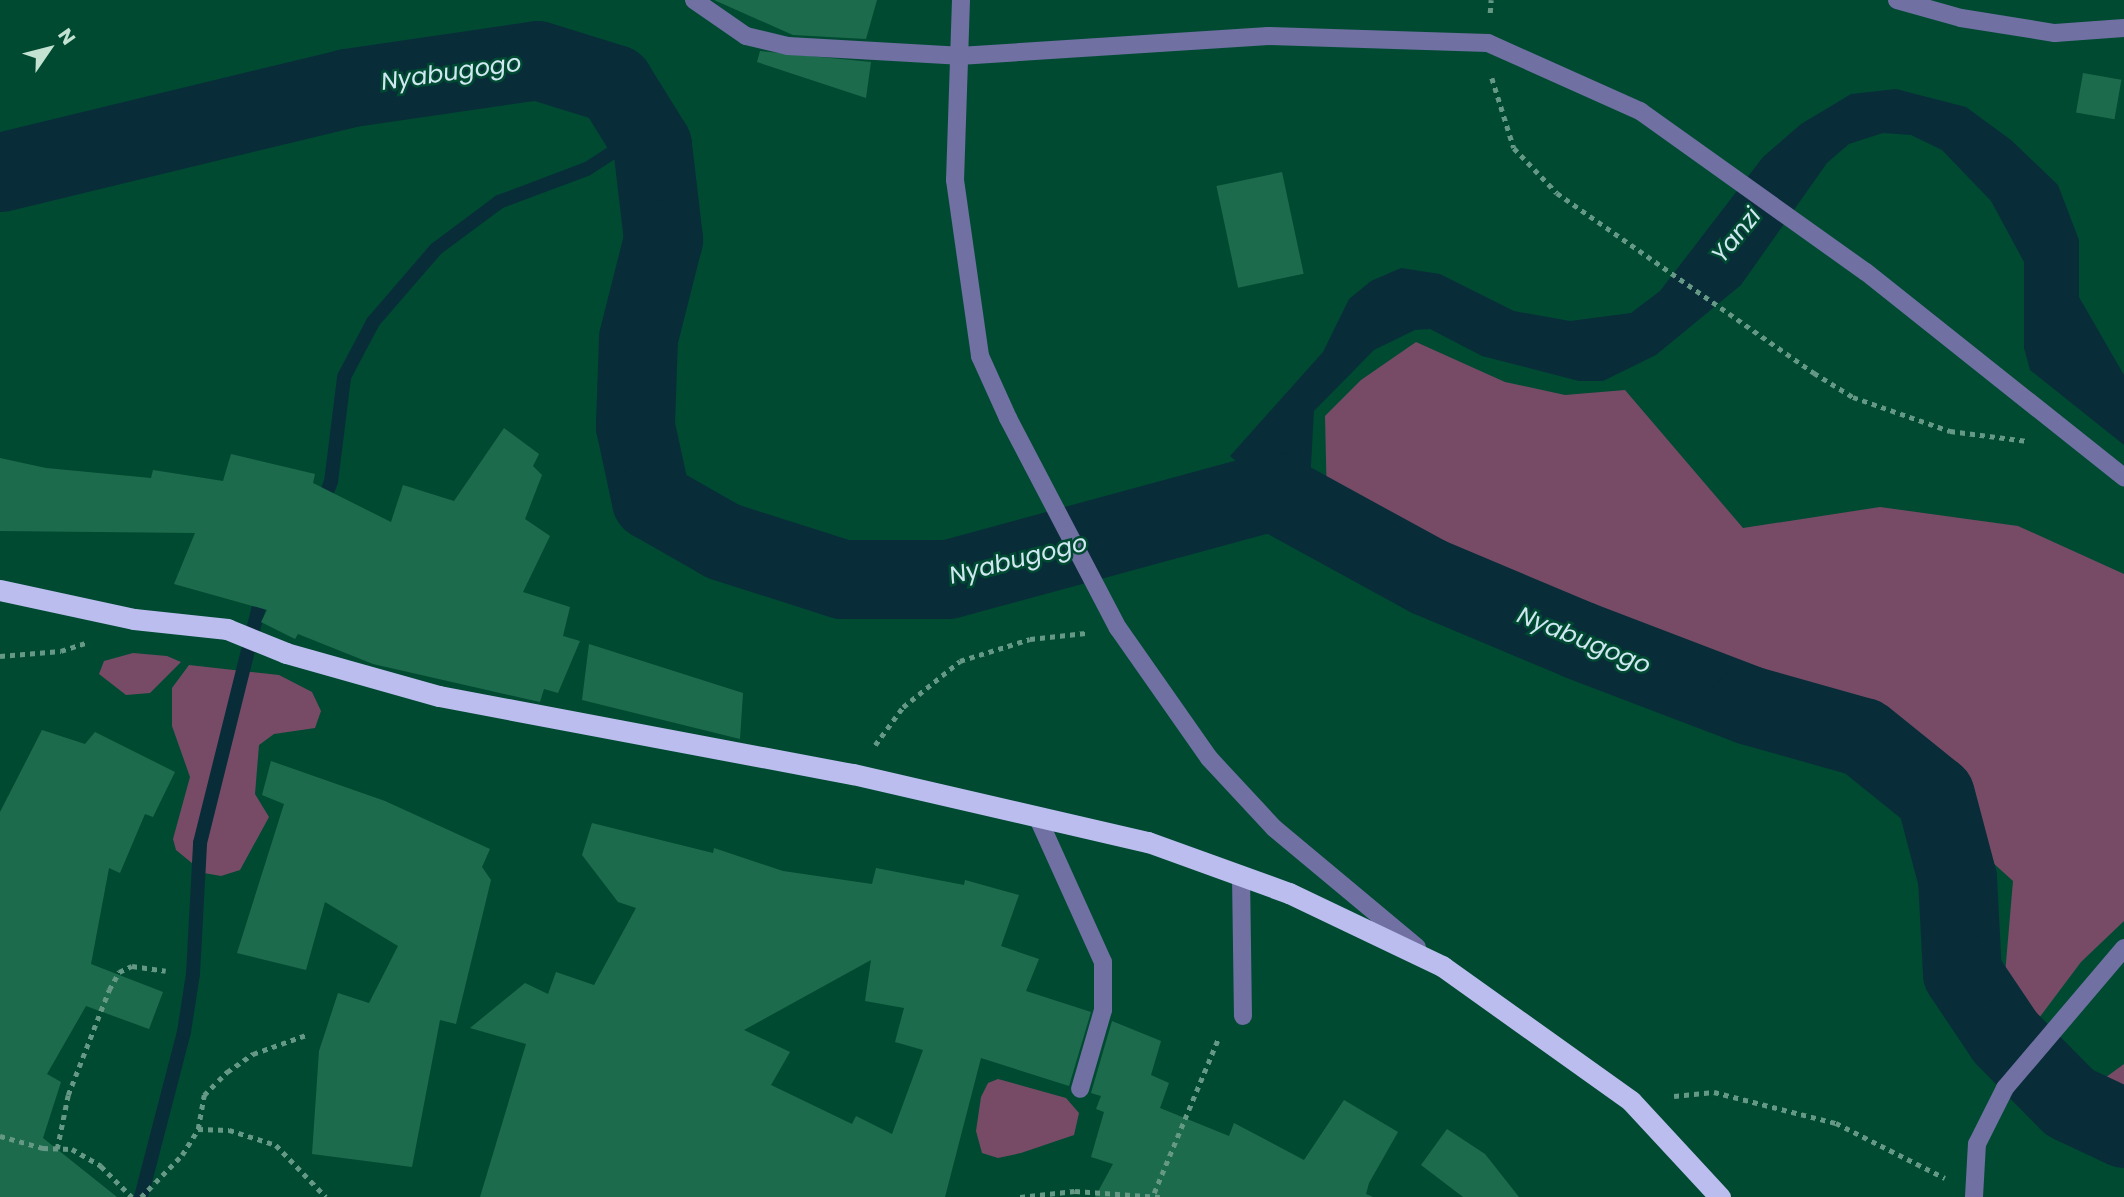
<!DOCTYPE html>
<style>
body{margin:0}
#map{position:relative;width:2124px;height:1197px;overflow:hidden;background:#014a32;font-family:Poppins,sans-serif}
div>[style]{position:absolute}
.green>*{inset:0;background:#774b66}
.water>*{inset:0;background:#082d38}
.stream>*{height:14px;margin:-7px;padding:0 7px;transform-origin:7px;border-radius:7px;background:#082d38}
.river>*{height:79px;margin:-39.5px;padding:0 39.5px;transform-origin:39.5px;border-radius:39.5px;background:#082d38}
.building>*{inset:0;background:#1d6b4d;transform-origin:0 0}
.path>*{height:4.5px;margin-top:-2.25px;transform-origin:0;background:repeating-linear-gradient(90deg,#669985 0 5px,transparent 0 10px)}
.minor>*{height:18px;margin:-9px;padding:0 9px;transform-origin:9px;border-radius:9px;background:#7070a3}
.highway>*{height:21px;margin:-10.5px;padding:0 10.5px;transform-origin:10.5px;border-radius:10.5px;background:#bbbdee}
span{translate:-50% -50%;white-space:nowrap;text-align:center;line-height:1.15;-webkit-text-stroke:5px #014a32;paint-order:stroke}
.water-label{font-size:24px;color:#d0e8f2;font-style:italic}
.north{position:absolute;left:14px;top:14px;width:70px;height:70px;-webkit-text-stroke:5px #014a32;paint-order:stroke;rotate:55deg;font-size:19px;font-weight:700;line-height:28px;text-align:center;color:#c3e2d2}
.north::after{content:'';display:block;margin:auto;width:24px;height:32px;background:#c3e2d2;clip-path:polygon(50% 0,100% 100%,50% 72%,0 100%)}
</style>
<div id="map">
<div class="green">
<div style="clip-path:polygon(1416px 342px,1505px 382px,1565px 395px,1625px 390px,1743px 528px,1880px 507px,2018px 526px,2124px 574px,2124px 921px,2081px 962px,2027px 1034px,2004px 986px,2013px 881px,1970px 842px,1954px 789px,1862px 723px,1758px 696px,1397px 546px,1327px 503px,1325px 416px,1361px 380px)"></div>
<div style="clip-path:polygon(133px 653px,167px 656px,181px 662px,150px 693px,126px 695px,99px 674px,104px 661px)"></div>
<div style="clip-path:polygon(189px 665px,279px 675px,312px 692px,321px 711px,315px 728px,274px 734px,259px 745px,255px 794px,269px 817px,240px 870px,221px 876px,204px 873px,176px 850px,173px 839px,190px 777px,172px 726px,172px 688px)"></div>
<div style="clip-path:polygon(2124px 1064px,2124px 1108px,2087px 1091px)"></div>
<div style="clip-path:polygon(998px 1079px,1066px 1098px,1079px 1113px,1074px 1135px,1021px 1153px,998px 1158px,982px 1153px,976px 1131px,981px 1097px,988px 1083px)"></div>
</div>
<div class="water">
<div style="clip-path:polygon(1896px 89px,1966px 107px,2011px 140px,2058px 185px,2079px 240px,2079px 297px,2124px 375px,2124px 445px,2030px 370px,2024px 348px,2024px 262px,1991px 201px,1942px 150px,1911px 135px,1883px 133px,1849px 144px,1827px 163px,1741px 285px,1656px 355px,1603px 381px,1579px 381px,1482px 356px,1430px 329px,1415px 330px,1374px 350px,1314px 411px,1310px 483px,1272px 491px,1230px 456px,1323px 352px,1349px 299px,1371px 281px,1401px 268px,1440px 274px,1514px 311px,1570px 321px,1631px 313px,1660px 291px,1763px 157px,1801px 124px,1851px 94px)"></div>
</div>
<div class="stream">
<div style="left:322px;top:505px;width:25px;rotate:-69deg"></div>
<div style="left:331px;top:482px;width:106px;rotate:-82.9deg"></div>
<div style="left:344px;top:377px;width:62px;rotate:-62.2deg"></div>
<div style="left:373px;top:322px;width:96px;rotate:-49.2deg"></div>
<div style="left:436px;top:249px;width:79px;rotate:-36.7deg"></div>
<div style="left:499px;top:202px;width:94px;rotate:-20.6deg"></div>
<div style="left:587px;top:169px;width:68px;rotate:-33deg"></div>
<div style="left:141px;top:1197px;width:171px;rotate:-75.4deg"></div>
<div style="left:184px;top:1032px;width:59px;rotate:-81.2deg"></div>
<div style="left:193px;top:974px;width:131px;rotate:-86.9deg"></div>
<div style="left:200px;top:843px;width:261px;rotate:-76deg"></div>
</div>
<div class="river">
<div style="left:0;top:172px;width:356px;rotate:-13.6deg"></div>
<div style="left:346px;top:88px;width:193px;rotate:-8.3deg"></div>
<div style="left:537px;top:60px;width:81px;rotate:17.3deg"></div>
<div style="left:614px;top:84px;width:72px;rotate:58.1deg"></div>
<div style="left:652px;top:145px;width:95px;rotate:83.3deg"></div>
<div style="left:663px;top:239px;width:102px;rotate:104.2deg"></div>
<div style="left:638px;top:338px;width:88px;rotate:92deg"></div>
<div style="left:635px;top:426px;width:76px;rotate:77.8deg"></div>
<div style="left:651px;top:500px;width:83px;rotate:29.7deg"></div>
<div style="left:723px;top:541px;width:125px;rotate:17.7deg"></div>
<div style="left:842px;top:579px;width:106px"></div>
<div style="left:948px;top:579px;width:336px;rotate:-15.2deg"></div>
<div style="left:1272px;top:491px;width:177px;rotate:28.7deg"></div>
<div style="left:1427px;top:576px;width:165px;rotate:22.8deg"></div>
<div style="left:1579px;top:640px;width:182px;rotate:20.9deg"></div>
<div style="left:1749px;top:705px;width:118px;rotate:15.7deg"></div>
<div style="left:1863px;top:737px;width:92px;rotate:38.9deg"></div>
<div style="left:1935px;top:795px;width:86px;rotate:75.2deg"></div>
<div style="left:1957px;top:878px;width:95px;rotate:87deg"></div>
<div style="left:1962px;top:973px;width:77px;rotate:56.1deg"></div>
<div style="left:2005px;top:1037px;width:91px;rotate:45.4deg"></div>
<div style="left:2069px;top:1102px;width:61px;rotate:25.3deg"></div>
</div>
<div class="building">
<div style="clip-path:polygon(714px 0,877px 0,866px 39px,793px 35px)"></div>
<div style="clip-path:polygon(760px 51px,871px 62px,866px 98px,757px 62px)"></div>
<div style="left:2083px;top:73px;width:39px;height:40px;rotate:10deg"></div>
<div style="left:1282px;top:172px;width:104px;height:67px;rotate:78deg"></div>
<div style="clip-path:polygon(504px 428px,539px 454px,533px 466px,542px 475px,525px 519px,550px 536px,523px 592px,570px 607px,563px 636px,580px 641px,558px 693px,544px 689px,540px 702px,373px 664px,298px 634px,295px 639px,261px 622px,267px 610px,174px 584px,195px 533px,0 531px,0 458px,46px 468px,151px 478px,153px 470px,223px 481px,231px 454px,315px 474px,313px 483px,391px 522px,403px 485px,454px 501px)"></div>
<div style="clip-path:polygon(589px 644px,743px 693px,740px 739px,582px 700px)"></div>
<div style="clip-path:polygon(42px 730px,85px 744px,95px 732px,175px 772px,153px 817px,145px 814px,120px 873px,109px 868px,91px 964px,163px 992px,149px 1029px,86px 1006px,47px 1074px,61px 1082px,43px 1138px,117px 1197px,0 1197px,0 812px)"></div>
<div style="clip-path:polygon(271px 761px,385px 801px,490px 849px,482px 867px,491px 880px,456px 1024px,440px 1020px,412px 1167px,312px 1154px,319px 1051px,338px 993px,369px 1003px,398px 946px,325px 902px,306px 970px,237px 953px,284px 804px,262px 795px)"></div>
<div style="clip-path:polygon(evenodd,592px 823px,713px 853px,714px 848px,783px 871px,872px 884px,876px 868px,964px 885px,965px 880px,1019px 895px,1001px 946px,1039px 959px,1026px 991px,1091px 1012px,1069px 1086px,981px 1058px,945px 1197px,480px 1197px,526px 1044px,470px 1028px,525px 983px,548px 994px,556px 972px,594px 985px,636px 908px,618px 902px,582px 855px,592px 823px,871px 960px,865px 1001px,904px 1008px,895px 1042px,923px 1050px,892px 1134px,856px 1116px,852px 1124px,771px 1085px,790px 1052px,744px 1030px,871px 960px)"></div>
<div style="clip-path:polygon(1112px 1021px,1161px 1041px,1151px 1075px,1169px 1083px,1160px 1108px,1229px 1136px,1234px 1123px,1304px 1160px,1344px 1100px,1398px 1132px,1369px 1183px,1366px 1194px,1373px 1197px,1095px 1197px,1113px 1164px,1091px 1157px,1104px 1112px,1096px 1109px,1101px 1096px,1091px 1093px)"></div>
<div style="clip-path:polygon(1447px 1129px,1485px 1154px,1519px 1197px,1463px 1197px,1421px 1165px)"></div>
</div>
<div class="path">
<div style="left:1490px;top:13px;width:13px;rotate:-86deg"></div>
<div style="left:1492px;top:78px;width:73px;rotate:72.6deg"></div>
<div style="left:1514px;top:148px;width:62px;rotate:46.3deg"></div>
<div style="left:1557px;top:193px;width:314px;rotate:35deg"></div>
<div style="left:1814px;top:373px;width:46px;rotate:31.6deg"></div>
<div style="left:1853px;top:397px;width:103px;rotate:19.3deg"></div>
<div style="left:1950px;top:431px;width:78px;rotate:7.4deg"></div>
<div style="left:0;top:656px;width:61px;rotate:-4.7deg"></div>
<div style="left:61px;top:651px;width:26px;rotate:-18deg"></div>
<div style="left:875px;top:745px;width:47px;rotate:-53.6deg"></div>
<div style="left:903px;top:707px;width:73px;rotate:-38.9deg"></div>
<div style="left:960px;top:661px;width:73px;rotate:-17.4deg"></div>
<div style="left:1030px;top:639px;width:56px;rotate:-6.1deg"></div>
<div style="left:1674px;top:1096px;width:40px;rotate:-5.7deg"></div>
<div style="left:1714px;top:1092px;width:126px;rotate:14.3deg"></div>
<div style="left:1836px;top:1123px;width:122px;rotate:26.8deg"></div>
<div style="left:198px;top:1129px;width:31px;rotate:2deg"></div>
<div style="left:229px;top:1130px;width:49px;rotate:17.7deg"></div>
<div style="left:276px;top:1145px;width:72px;rotate:46.1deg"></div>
<div style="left:0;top:1136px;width:45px;rotate:15.6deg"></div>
<div style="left:43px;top:1148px;width:29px;rotate:2deg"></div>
<div style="left:72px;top:1149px;width:34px;rotate:30deg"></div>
<div style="left:101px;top:1166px;width:44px;rotate:45deg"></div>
<div style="left:57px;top:1149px;width:55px;rotate:-78.5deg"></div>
<div style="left:68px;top:1095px;width:113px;rotate:-68.7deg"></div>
<div style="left:109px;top:990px;width:21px;rotate:-61deg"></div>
<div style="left:119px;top:972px;width:14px;rotate:-25deg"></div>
<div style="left:132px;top:966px;width:34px;rotate:8deg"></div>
<div style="left:1154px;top:1193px;width:169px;rotate:-67.4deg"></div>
<div style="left:141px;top:1197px;width:59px;rotate:-45.7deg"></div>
<div style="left:182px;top:1155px;width:31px;rotate:-58deg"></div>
<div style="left:198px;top:1129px;width:35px;rotate:-80deg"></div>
<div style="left:204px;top:1095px;width:33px;rotate:-45deg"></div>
<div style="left:227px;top:1072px;width:32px;rotate:-35deg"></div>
<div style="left:253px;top:1054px;width:59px;rotate:-19.7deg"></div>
<div style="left:1020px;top:1197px;width:55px;rotate:-6.2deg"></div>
<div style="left:1075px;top:1191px;width:85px;rotate:4deg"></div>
</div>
<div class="minor">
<div style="left:694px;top:0;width:63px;rotate:34.7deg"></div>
<div style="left:746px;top:36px;width:43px;rotate:13.4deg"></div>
<div style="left:788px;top:46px;width:171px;rotate:3.3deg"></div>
<div style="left:959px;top:56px;width:310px;rotate:-3.7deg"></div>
<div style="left:1268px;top:36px;width:220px;rotate:1.8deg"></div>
<div style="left:1488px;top:43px;width:167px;rotate:24.1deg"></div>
<div style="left:1640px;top:111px;width:277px;rotate:35.5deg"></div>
<div style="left:1866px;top:272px;width:330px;rotate:38.5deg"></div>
<div style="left:961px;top:0;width:180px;rotate:91.9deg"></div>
<div style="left:955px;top:180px;width:178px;rotate:81.9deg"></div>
<div style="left:980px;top:356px;width:68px;rotate:65.7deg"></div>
<div style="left:1008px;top:418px;width:237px;rotate:62.4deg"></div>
<div style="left:1118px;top:628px;width:159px;rotate:55deg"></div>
<div style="left:1209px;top:758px;width:96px;rotate:47.1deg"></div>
<div style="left:1274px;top:828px;width:186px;rotate:39.8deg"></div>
<div style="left:1897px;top:0;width:66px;rotate:15.7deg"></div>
<div style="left:1961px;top:18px;width:95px;rotate:9.1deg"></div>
<div style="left:2055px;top:33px;width:69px;rotate:-4.1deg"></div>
<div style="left:1037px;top:816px;width:160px;rotate:65.7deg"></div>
<div style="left:1103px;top:962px;width:48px;rotate:90deg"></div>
<div style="left:1103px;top:1010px;width:82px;rotate:106.2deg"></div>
<div style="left:1241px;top:875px;width:141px;rotate:89.2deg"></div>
<div style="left:1974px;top:1197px;width:53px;rotate:-86.8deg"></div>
<div style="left:1977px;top:1144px;width:63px;rotate:-63.4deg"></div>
<div style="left:2005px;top:1088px;width:184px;rotate:-49.6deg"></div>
</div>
<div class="highway">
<div style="left:0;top:590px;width:137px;rotate:12.2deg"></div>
<div style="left:134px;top:619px;width:94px;rotate:6.1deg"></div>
<div style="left:227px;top:629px;width:64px;rotate:22.1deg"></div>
<div style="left:286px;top:653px;width:159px;rotate:15.7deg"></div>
<div style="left:439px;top:696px;width:421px;rotate:10.7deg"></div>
<div style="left:853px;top:774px;width:303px;rotate:13deg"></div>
<div style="left:1148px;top:842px;width:150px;rotate:19.9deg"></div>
<div style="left:1289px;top:893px;width:170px;rotate:25.5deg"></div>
<div style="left:1442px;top:966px;width:232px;rotate:35.5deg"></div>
<div style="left:1631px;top:1101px;width:131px;rotate:47.2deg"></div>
</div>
<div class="water-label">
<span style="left:451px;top:72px;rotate:-8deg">Nyabugogo</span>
<span style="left:1736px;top:235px;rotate:-51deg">Yanzi</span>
<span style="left:1018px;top:559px;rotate:-14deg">Nyabugogo</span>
<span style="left:1584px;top:640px;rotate:22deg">Nyabugogo</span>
</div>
<div class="north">N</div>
</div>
